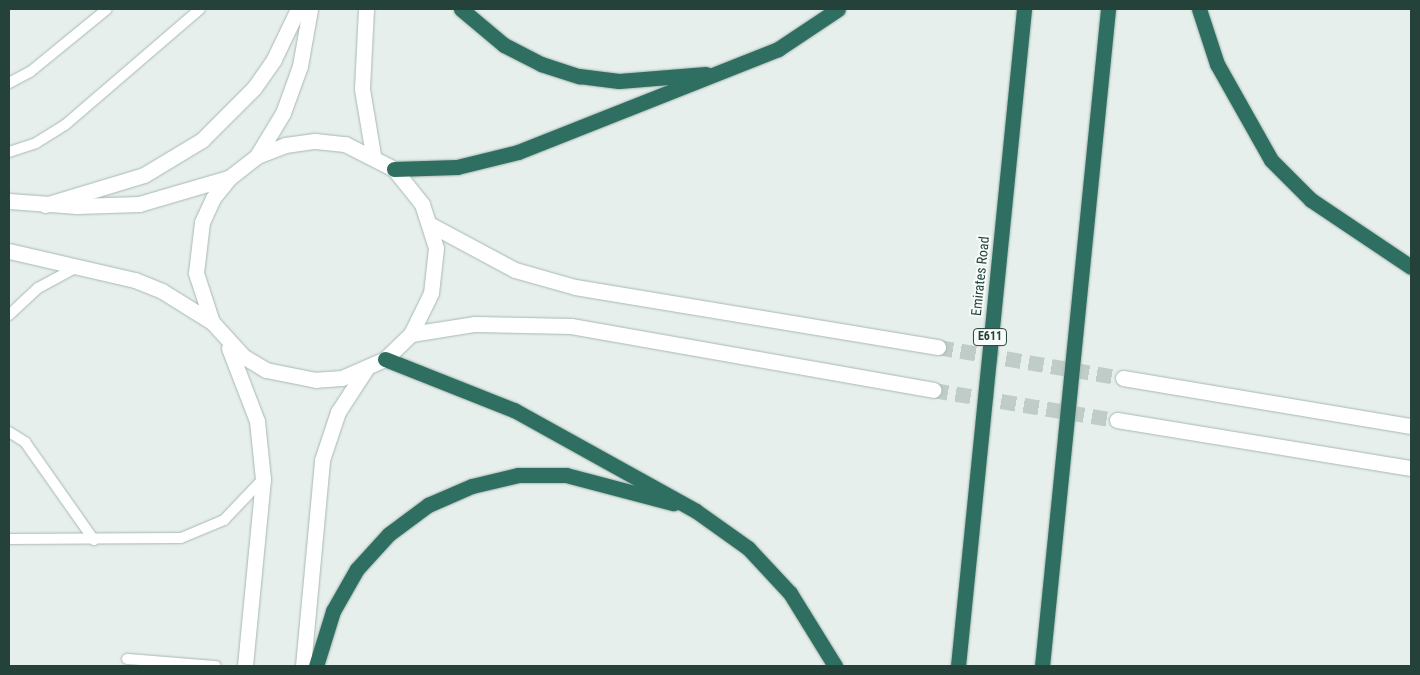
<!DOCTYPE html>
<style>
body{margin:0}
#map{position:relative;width:1420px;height:675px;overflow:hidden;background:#e6efeb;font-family:"Roboto Condensed",sans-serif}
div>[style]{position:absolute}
.tertiary-tunnel>*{height:15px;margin-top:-7.5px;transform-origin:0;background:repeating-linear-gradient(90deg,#bfccc8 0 15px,transparent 0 23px)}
.roads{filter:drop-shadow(0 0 1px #a8b8b2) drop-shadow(0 0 1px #a8b8b2)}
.service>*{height:10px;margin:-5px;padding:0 5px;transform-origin:5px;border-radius:5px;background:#fff}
.tertiary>*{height:15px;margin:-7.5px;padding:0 7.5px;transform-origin:7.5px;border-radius:7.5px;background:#fff}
.motorway>*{height:15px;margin:-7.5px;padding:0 7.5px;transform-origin:7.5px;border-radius:7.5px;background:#2f6f62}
span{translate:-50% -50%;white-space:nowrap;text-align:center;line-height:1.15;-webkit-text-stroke:4px #f7fbf9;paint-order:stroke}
.shield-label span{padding:1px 4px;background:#f7fbf9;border:1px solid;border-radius:4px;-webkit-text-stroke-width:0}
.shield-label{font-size:12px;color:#24423a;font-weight:700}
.street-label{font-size:14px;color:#24423a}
.frame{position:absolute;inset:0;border:10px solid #24423a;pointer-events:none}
</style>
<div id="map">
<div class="tertiary-tunnel">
<div style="left:938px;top:347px;width:188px;rotate:9.5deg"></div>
<div style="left:933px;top:390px;width:186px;rotate:9.3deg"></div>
</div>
<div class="roads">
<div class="service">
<div style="left:9px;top:83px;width:24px;rotate:-28deg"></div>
<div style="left:30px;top:72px;width:99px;rotate:-39.3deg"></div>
<div style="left:9px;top:152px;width:28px;rotate:-18deg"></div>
<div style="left:36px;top:143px;width:34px;rotate:-32deg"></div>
<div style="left:65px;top:125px;width:178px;rotate:-40.7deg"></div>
<div style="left:9px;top:315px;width:40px;rotate:-43deg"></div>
<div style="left:38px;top:288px;width:44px;rotate:-28.3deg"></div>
<div style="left:9px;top:432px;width:19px;rotate:32deg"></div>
<div style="left:25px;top:442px;width:120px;rotate:54.9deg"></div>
<div style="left:9px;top:539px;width:172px;rotate:-0.3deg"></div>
<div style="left:181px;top:538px;width:47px;rotate:-22.7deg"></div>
<div style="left:224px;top:520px;width:57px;rotate:-46.4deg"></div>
<div style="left:127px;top:659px;width:89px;rotate:4.5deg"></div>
</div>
<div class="tertiary">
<div style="left:366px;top:9px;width:80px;rotate:92.9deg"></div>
<div style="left:362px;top:89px;width:67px;rotate:80.5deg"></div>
<div style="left:257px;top:156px;width:30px;rotate:-21deg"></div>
<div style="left:285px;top:145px;width:30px;rotate:-8deg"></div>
<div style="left:315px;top:141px;width:30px;rotate:6deg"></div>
<div style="left:345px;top:144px;width:55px;rotate:27deg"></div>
<div style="left:394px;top:169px;width:45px;rotate:51.3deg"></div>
<div style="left:422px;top:204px;width:46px;rotate:72.3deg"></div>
<div style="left:436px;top:248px;width:45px;rotate:96.3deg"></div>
<div style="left:431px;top:293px;width:46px;rotate:116deg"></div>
<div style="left:411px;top:334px;width:36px;rotate:136deg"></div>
<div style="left:385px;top:359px;width:47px;rotate:156.2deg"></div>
<div style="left:342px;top:378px;width:26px;rotate:176deg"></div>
<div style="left:316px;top:380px;width:51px;rotate:-168.7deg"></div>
<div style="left:266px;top:370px;width:26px;rotate:-149deg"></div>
<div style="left:244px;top:357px;width:47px;rotate:-132.4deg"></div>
<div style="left:212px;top:322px;width:52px;rotate:-108.1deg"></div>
<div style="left:196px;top:273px;width:51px;rotate:-83.3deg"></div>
<div style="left:202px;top:222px;width:26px;rotate:-65deg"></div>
<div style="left:213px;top:198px;width:26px;rotate:-51deg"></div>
<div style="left:229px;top:178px;width:36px;rotate:-38deg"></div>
<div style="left:257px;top:156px;width:50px;rotate:-58.8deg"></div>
<div style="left:283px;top:113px;width:50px;rotate:-70.1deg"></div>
<div style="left:300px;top:66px;width:58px;rotate:-80deg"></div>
<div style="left:9px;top:201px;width:68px;rotate:4.2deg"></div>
<div style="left:77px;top:206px;width:62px;rotate:-1.8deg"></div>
<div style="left:139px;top:204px;width:93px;rotate:-16.3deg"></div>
<div style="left:45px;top:205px;width:103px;rotate:-16.9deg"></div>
<div style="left:144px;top:175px;width:68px;rotate:-31.1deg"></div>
<div style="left:202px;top:140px;width:74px;rotate:-45deg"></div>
<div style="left:254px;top:88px;width:35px;rotate:-55deg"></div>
<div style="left:274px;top:59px;width:55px;rotate:-64.4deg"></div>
<div style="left:431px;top:225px;width:95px;rotate:28.2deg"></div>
<div style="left:515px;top:270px;width:62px;rotate:15.8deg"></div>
<div style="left:575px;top:287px;width:368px;rotate:9.4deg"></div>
<div style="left:9px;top:251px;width:129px;rotate:13deg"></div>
<div style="left:135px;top:280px;width:29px;rotate:22deg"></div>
<div style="left:162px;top:291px;width:59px;rotate:31.8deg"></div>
<div style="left:411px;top:334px;width:65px;rotate:-8.9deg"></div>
<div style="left:475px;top:324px;width:96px;rotate:1.2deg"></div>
<div style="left:571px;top:326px;width:368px;rotate:10deg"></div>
<div style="left:229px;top:348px;width:78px;rotate:69deg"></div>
<div style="left:257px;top:421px;width:58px;rotate:84.1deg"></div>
<div style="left:263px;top:479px;width:188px;rotate:95.5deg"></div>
<div style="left:1123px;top:378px;width:292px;rotate:9.5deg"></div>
<div style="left:1117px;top:420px;width:298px;rotate:9.3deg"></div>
<div style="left:303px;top:666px;width:207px;rotate:-84.7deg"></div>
<div style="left:322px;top:460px;width:51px;rotate:-71.6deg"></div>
<div style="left:338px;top:412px;width:51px;rotate:-56.9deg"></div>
</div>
<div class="motorway">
<div style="left:461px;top:9px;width:56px;rotate:39.9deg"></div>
<div style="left:504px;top:45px;width:42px;rotate:27.2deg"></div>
<div style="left:541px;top:64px;width:40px;rotate:18deg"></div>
<div style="left:579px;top:76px;width:40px;rotate:7.1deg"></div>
<div style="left:619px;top:81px;width:87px;rotate:-4.6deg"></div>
<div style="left:1199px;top:9px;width:58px;rotate:71.9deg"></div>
<div style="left:1217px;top:64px;width:110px;rotate:60.6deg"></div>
<div style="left:1271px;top:160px;width:57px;rotate:45deg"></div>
<div style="left:1311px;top:200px;width:120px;rotate:33.8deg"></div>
<div style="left:394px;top:169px;width:63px;rotate:-1.8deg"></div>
<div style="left:457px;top:167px;width:63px;rotate:-13.8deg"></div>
<div style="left:518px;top:152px;width:280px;rotate:-21.6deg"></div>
<div style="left:778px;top:49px;width:72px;rotate:-33.7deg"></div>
<div style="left:385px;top:359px;width:139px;rotate:21.6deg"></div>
<div style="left:514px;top:410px;width:208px;rotate:29deg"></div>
<div style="left:696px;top:511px;width:64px;rotate:35.4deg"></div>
<div style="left:748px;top:548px;width:62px;rotate:47deg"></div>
<div style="left:790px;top:593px;width:86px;rotate:58.3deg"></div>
<div style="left:316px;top:666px;width:58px;rotate:-72.8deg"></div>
<div style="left:333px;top:611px;width:48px;rotate:-60.3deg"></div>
<div style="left:357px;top:569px;width:47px;rotate:-47.6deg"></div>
<div style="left:389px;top:534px;width:49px;rotate:-36.6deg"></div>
<div style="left:428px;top:505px;width:48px;rotate:-23.4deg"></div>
<div style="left:472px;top:486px;width:47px;rotate:-13.4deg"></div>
<div style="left:518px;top:475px;width:48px"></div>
<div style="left:566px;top:475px;width:111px;rotate:14.7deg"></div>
<div style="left:958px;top:666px;width:660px;rotate:-84.26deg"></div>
<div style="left:1042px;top:666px;width:660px;rotate:-84.26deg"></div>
</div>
</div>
<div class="shield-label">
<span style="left:990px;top:337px">E611</span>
</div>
<div class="street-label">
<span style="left:980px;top:276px;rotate:-84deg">Emirates Road</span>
</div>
<div class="frame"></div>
</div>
